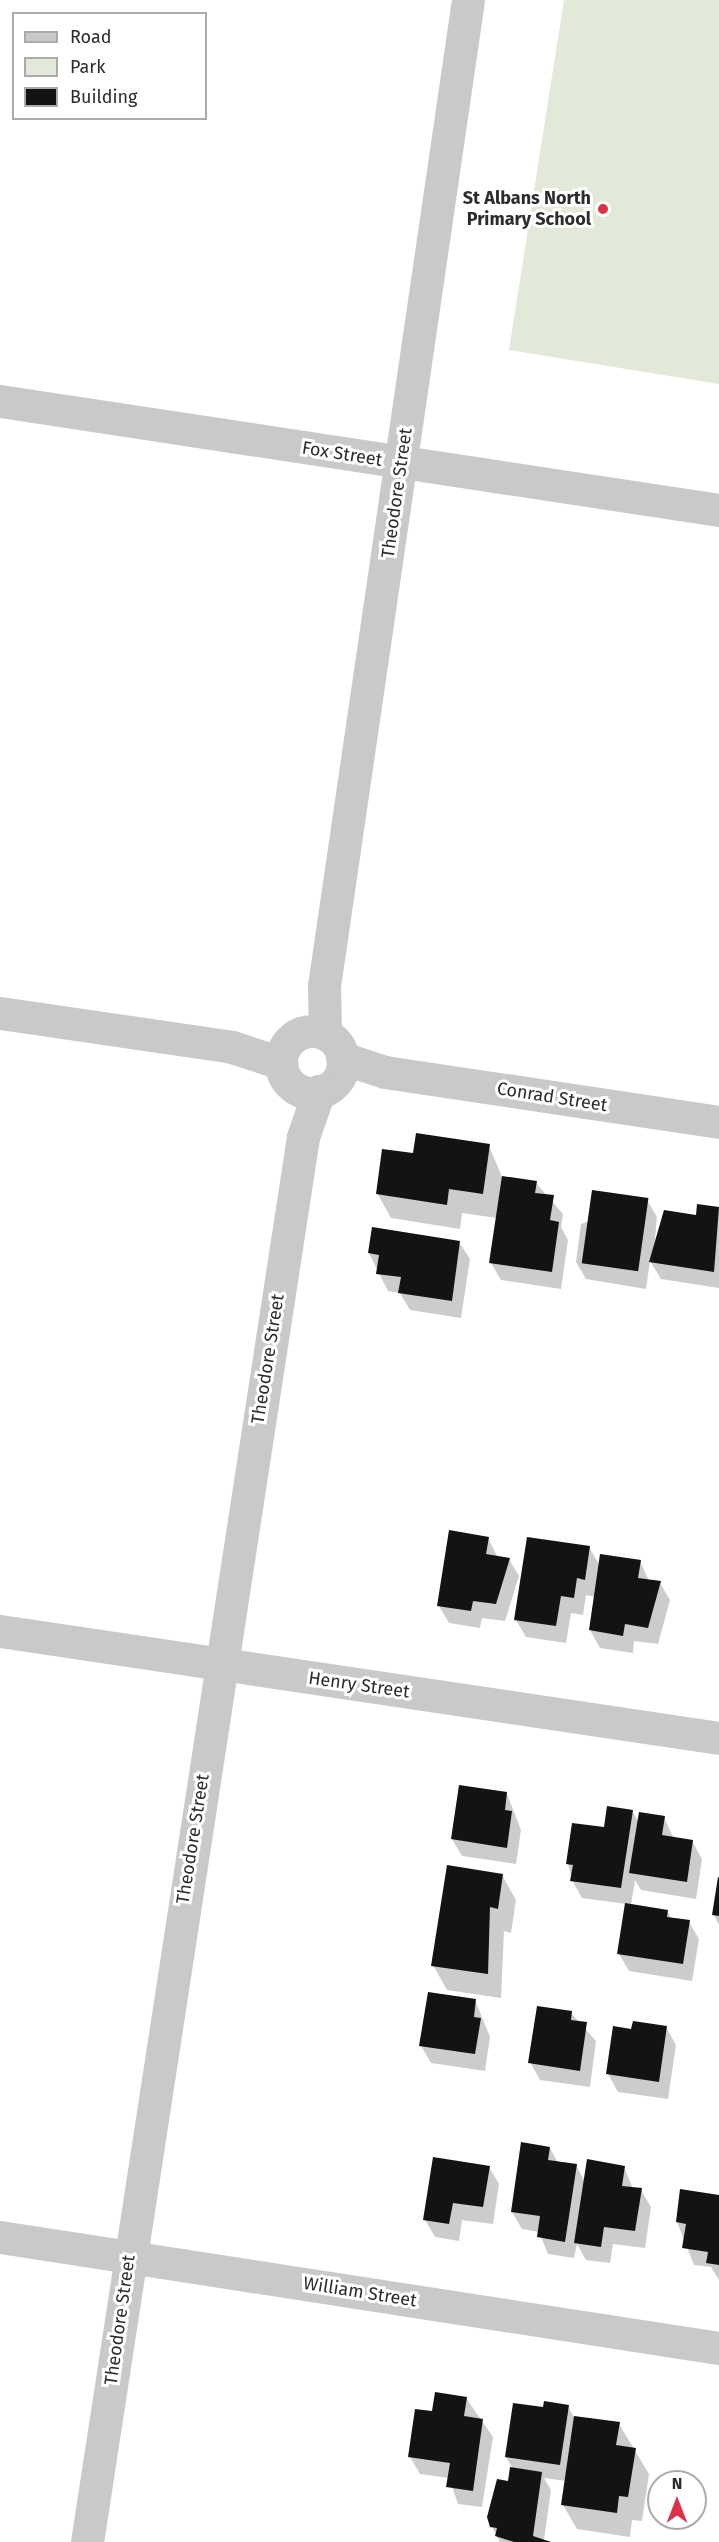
<!DOCTYPE html>
<style>
body{margin:0}
#map{position:relative;width:719px;height:2542px;overflow:hidden;background:#fff;font-family:"Fira Sans",sans-serif}
div>[style]{position:absolute}
.green>*{inset:0;background:#e3e9d9}
.shadow>*{inset:0;background:#0003}
.building>*{inset:0;background:#131313;transform-origin:0 0}
.minor>*{height:33px;margin:-16.5px;padding:0 16.5px;transform-origin:16.5px;border-radius:16.5px;background:#c9c9c9}
.minor>.ring{margin:-16.5px;padding:0;box-sizing:content-box;background:none;border:33px solid #c9c9c9;border-radius:50%}
.dots>*{width:16px;height:16px;translate:-50% -50%;box-sizing:border-box;border:3px solid #fff;border-radius:50%}
span{translate:-50% -50%;white-space:nowrap;text-align:center;line-height:1.15;-webkit-text-stroke:6px #fff;paint-order:stroke}
.poi-label{font-size:18px;color:#2c2c2c;font-weight:700}
.right{translate:-100% -50%;text-align:right}
.street-label{font-size:18px;color:#2c2c2c}
.legend{position:absolute;left:12px;top:12px;width:195px;height:108px;box-sizing:border-box;background:#fff;border:2px solid #ababab;margin:0;padding:8px 10px;list-style:none;font-size:18px;color:#2c2c2c}
.legend li{display:flex;align-items:center;gap:12px;height:30px}
.legend b{width:30px;border:2px solid #ababab}
.north{position:absolute;left:647px;top:2470px;width:60px;height:60px;box-sizing:border-box;background:#fff;border:2px solid #ababab;border-radius:50%;rotate:0deg;font-size:16px;font-weight:700;line-height:24px;text-align:center;color:#2c2c2c}
.north::after{content:'';display:block;margin:auto;width:21px;height:27px;background:#df3248;clip-path:polygon(50% 0,100% 100%,50% 72%,0 100%)}
</style>
<div id="map">
<div class="green">
<div style="clip-path:polygon(564px 0,719px 0,719px 384px,509px 350px)"></div>
</div>
<div class="shadow">
<div style="clip-path:polygon(489px 1146px,502px 1177px,536px 1183px,563px 1214px,561px 1227px,568px 1240px,561px 1289px,501px 1280px,491px 1263px,497px 1218px,462px 1213px,460px 1229px,391px 1218px,377px 1193px,415px 1155px)"></div>
<div style="clip-path:polygon(647px 1200px,657px 1217px,654px 1250px,697px 1217px,699px 1206px,719px 1209px,719px 1288px,661px 1279px,650px 1261px,646px 1289px,586px 1279px,576px 1262px,581px 1224px)"></div>
<div style="clip-path:polygon(459px 1242px,470px 1259px,461px 1318px,410px 1310px,400px 1293px,388px 1291px,369px 1253px)"></div>
<div style="clip-path:polygon(488px 1538px,498px 1558px,509px 1559px,519px 1576px,505px 1621px,482px 1618px,480px 1628px,449px 1623px,439px 1606px)"></div>
<div style="clip-path:polygon(589px 1547px,600px 1566px,640px 1561px,649px 1581px,660px 1583px,670px 1600px,658px 1644px,634px 1641px,633px 1653px,600px 1648px,590px 1630px,595px 1597px,586px 1595px,583px 1615px,571px 1613px,566px 1643px,526px 1637px,516px 1620px)"></div>
<div style="clip-path:polygon(507px 1794px,521px 1830px,516px 1864px,462px 1856px,452px 1839px)"></div>
<div style="clip-path:polygon(632px 1811px,639px 1822px,664px 1817px,674px 1839px,692px 1841px,702px 1859px,696px 1899px,641px 1890px,635px 1880px,631px 1905px,667px 1911px,672px 1919px,689px 1922px,699px 1939px,692px 1981px,629px 1971px,619px 1954px,626px 1904px,582px 1898px,572px 1880px,568px 1864px)"></div>
<div style="clip-path:polygon(502px 1875px,516px 1900px,511px 1933px,504px 1931px,501px 1998px,447px 1990px,433px 1965px)"></div>
<div style="clip-path:polygon(719px 1879px,719px 1925px,714px 1915px)"></div>
<div style="clip-path:polygon(475px 2000px,490px 2037px,485px 2071px,431px 2063px,421px 2046px)"></div>
<div style="clip-path:polygon(571px 2013px,596px 2041px,590px 2087px,540px 2080px,530px 2062px)"></div>
<div style="clip-path:polygon(666px 2027px,676px 2045px,668px 2099px,618px 2092px,608px 2074px,632px 2030px)"></div>
<div style="clip-path:polygon(550px 2148px,558px 2163px,576px 2165px,585px 2182px,624px 2167px,633px 2189px,641px 2190px,651px 2207px,645px 2248px,613px 2244px,610px 2263px,586px 2260px,577px 2244px,574px 2258px,548px 2254px,539px 2232px,522px 2229px,512px 2212px)"></div>
<div style="clip-path:polygon(489px 2167px,499px 2184px,493px 2224px,462px 2220px,459px 2241px,435px 2237px,425px 2220px)"></div>
<div style="clip-path:polygon(719px 2196px,719px 2280px,711px 2267px,694px 2265px,677px 2222px)"></div>
<div style="clip-path:polygon(466px 2398px,493px 2437px,482px 2507px,458px 2504px,449px 2478px,420px 2474px,410px 2457px,434px 2412px)"></div>
<div style="clip-path:polygon(568px 2407px,574px 2417px,619px 2424px,649px 2474px,642px 2521px,632px 2520px,630px 2537px,577px 2529px,563px 2505px,566px 2481px,544px 2478px,551px 2490px,544px 2540px,551px 2542px,500px 2542px,492px 2527px,513px 2469px,506px 2457px,544px 2409px)"></div>
</div>
<div class="building">
<div style="clip-path:polygon(416px 1133px,490px 1144px,483px 1194px,449px 1189px,447px 1205px,376px 1194px,382px 1149px,413px 1153px)"></div>
<div style="clip-path:polygon(502px 1176px,537px 1181px,535px 1193px,554px 1195px,550px 1220px,559px 1222px,552px 1272px,489px 1263px)"></div>
<div style="left:592px;top:1190px;width:57px;height:74px;rotate:8deg"></div>
<div style="clip-path:polygon(697px 1204px,719px 1207px,714px 1272px,649px 1262px,664px 1210px,696px 1215px)"></div>
<div style="clip-path:polygon(372px 1227px,460px 1241px,452px 1301px,398px 1293px,401px 1277px,376px 1274px,379px 1255px,368px 1253px)"></div>
<div style="clip-path:polygon(449px 1530px,489px 1537px,486px 1554px,510px 1558px,496px 1604px,473px 1601px,471px 1611px,437px 1606px)"></div>
<div style="clip-path:polygon(527px 1537px,590px 1546px,585px 1580px,577px 1578px,574px 1598px,561px 1596px,556px 1626px,514px 1620px)"></div>
<div style="clip-path:polygon(600px 1554px,641px 1560px,638px 1578px,661px 1581px,648px 1628px,625px 1624px,623px 1636px,589px 1630px)"></div>
<div style="clip-path:polygon(459px 1785px,507px 1792px,505px 1810px,512px 1811px,507px 1848px,451px 1839px)"></div>
<div style="clip-path:polygon(607px 1806px,633px 1810px,621px 1888px,570px 1881px,573px 1865px,566px 1864px,572px 1823px,604px 1827px)"></div>
<div style="clip-path:polygon(639px 1812px,665px 1816px,662px 1835px,693px 1840px,687px 1882px,629px 1873px)"></div>
<div style="clip-path:polygon(447px 1865px,503px 1874px,498px 1909px,490px 1907px,488px 1974px,431px 1966px)"></div>
<div style="clip-path:polygon(718px 1877px,719px 1878px,719px 1916px,712px 1915px)"></div>
<div style="clip-path:polygon(625px 1903px,668px 1910px,667px 1917px,690px 1920px,683px 1964px,617px 1954px)"></div>
<div style="clip-path:polygon(428px 1992px,476px 1999px,474px 2017px,481px 2018px,475px 2054px,419px 2046px)"></div>
<div style="clip-path:polygon(537px 2006px,572px 2011px,571px 2020px,587px 2022px,580px 2071px,528px 2063px)"></div>
<div style="clip-path:polygon(633px 2021px,667px 2026px,659px 2082px,606px 2074px,613px 2026px,631px 2029px)"></div>
<div style="clip-path:polygon(521px 2142px,550px 2147px,548px 2160px,577px 2164px,565px 2242px,537px 2237px,540px 2216px,511px 2212px)"></div>
<div style="clip-path:polygon(433px 2157px,490px 2166px,483px 2207px,453px 2203px,449px 2224px,423px 2220px)"></div>
<div style="clip-path:polygon(587px 2159px,625px 2166px,622px 2186px,642px 2188px,635px 2231px,604px 2227px,601px 2247px,574px 2243px)"></div>
<div style="clip-path:polygon(680px 2189px,719px 2195px,719px 2265px,706px 2263px,708px 2252px,682px 2248px,686px 2224px,676px 2222px)"></div>
<div style="clip-path:polygon(435px 2392px,467px 2397px,464px 2416px,483px 2419px,473px 2491px,446px 2487px,450px 2463px,408px 2457px,415px 2409px,432px 2411px)"></div>
<div style="clip-path:polygon(544px 2401px,569px 2405px,560px 2465px,505px 2457px,513px 2403px,543px 2407px)"></div>
<div style="clip-path:polygon(574px 2416px,620px 2422px,616px 2445px,636px 2448px,628px 2497px,619px 2496px,617px 2513px,561px 2505px)"></div>
<div style="clip-path:polygon(510px 2467px,542px 2472px,533px 2536px,551px 2542px,514px 2542px,495px 2536px,497px 2528px,490px 2527px,487px 2517px,497px 2479px,508px 2481px)"></div>
</div>
<div class="minor">
<div style="left:0;top:401px;width:727px;rotate:8.62deg"></div>
<div style="left:0;top:1013px;width:234px;rotate:8.3deg"></div>
<div style="left:232px;top:1047px;width:52px;rotate:18.1deg"></div>
<div class="ring" style="left:281px;top:1031px;width:29px;height:29px"></div>
<div style="left:325px;top:1034px;width:48px;rotate:-91.2deg"></div>
<div style="left:324px;top:986px;width:996px;rotate:-81.69deg"></div>
<div style="left:342px;top:1058px;width:45px;rotate:18deg"></div>
<div style="left:385px;top:1072px;width:338px;rotate:8.5deg"></div>
<div style="left:0;top:1631px;width:727px;rotate:8.46deg"></div>
<div style="left:0;top:2237px;width:728px;rotate:8.78deg"></div>
<div style="left:87px;top:2542px;width:1422px;rotate:-81.26deg"></div>
<div style="left:303px;top:1137px;width:49px;rotate:-70.8deg"></div>
</div>
<div class="dots">
<div style="left:603px;top:209px;background:#df3248"></div>
</div>
<div class="poi-label">
<span class="right" style="left:591px;top:209px">St Albans North<br>Primary School</span>
</div>
<div class="street-label">
<span style="left:342px;top:454px;rotate:9deg">Fox Street</span>
<span style="left:397px;top:493px;rotate:-82deg">Theodore Street</span>
<span style="left:552px;top:1097px;rotate:9deg">Conrad Street</span>
<span style="left:268px;top:1359px;rotate:-81deg">Theodore Street</span>
<span style="left:359px;top:1685px;rotate:8deg">Henry Street</span>
<span style="left:193px;top:1839px;rotate:-81deg">Theodore Street</span>
<span style="left:360px;top:2292px;rotate:9deg">William Street</span>
<span style="left:120px;top:2320px;rotate:-82deg">Theodore Street</span>
</div>
<ul class="legend">
<li><b style="height:8px;background:#c9c9c9"></b>Road</li>
<li><b style="height:16px;background:#e3e9d9"></b>Park</li>
<li><b style="height:16px;background:#131313"></b>Building</li>
</ul>
<div class="north">N</div>
</div>
